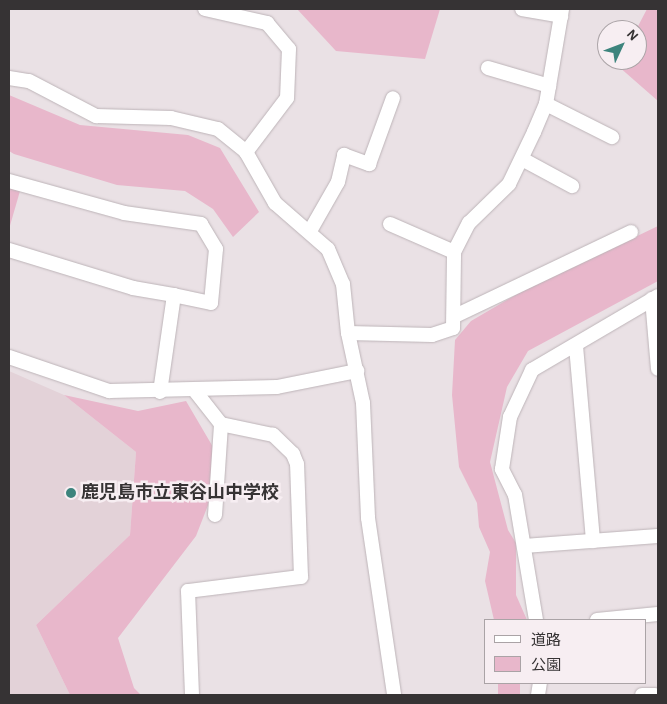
<!DOCTYPE html>
<meta charset="utf-8">
<style>
body{margin:0}
#map{position:relative;width:667px;height:704px;overflow:hidden;background:#eae1e5;font-family:"Alegreya Sans","Noto Sans JP",sans-serif}
div>[style]{position:absolute}
.built>*{inset:0;background:#e3d2d8}
.green>*{inset:0;background:#e8b7cb;transform-origin:0 0}
.roads{filter:drop-shadow(0 0 1px #bdb4b8) drop-shadow(0 0 1px #bdb4b8)}
.minor>*{height:14px;margin:-7px;padding:0 7px;transform-origin:7px;border-radius:7px;background:#fff}
.dots>*{width:14px;height:14px;translate:-50% -50%;box-sizing:border-box;border:2px solid #f7eef2;border-radius:50%}
span{translate:-50% -50%;white-space:nowrap;text-align:center;line-height:1.15;-webkit-text-stroke:5px #f7eef2;paint-order:stroke}
.poi-label{font-size:18px;color:#363334;font-weight:700}
.left{translate:0 -50%;text-align:left}
.frame{position:absolute;inset:0;border:10px solid #363334;pointer-events:none}
.legend{position:absolute;left:484px;top:619px;width:162px;height:65px;box-sizing:border-box;background:#f7eef2;border:1px solid #aaa3a6;margin:0;padding:6px 9px;list-style:none;font-size:15px;color:#363334}
.legend li{display:flex;align-items:center;gap:10px;height:25px}
.legend b{width:25px;border:1px solid #aaa3a6}
.north{position:absolute;left:597px;top:20px;width:50px;height:50px;box-sizing:border-box;background:#f7eef2;border:1px solid #aaa3a6;border-radius:50%;rotate:47deg;font-size:14px;font-weight:700;line-height:20px;text-align:center;color:#363334}
.north::after{content:'';display:block;margin:auto;width:18px;height:22px;background:#3d847d;clip-path:polygon(50% 0,100% 100%,50% 72%,0 100%)}
</style>
<div id="map">
<div class="built">
<div style="clip-path:polygon(9px 371px,64px 395px,136px 452px,130px 535px,36px 625px,70px 695px,9px 695px)"></div>
</div>
<div class="green">
<div style="clip-path:polygon(297px 9px,440px 9px,425px 59px,336px 51px)"></div>
<div style="clip-path:polygon(647px 9px,658px 9px,658px 101px,618px 66px,621px 60px,637px 60px,636px 30px)"></div>
<div style="clip-path:polygon(9px 95px,80px 125px,188px 135px,220px 148px,259px 212px,233px 237px,213px 209px,185px 191px,117px 185px,14px 154px,9px 151px)"></div>
<div style="clip-path:polygon(9px 187px,20px 191px,9px 229px)"></div>
<div style="clip-path:polygon(658px 226px,658px 281px,528px 351px,507px 387px,490px 462px,508px 530px,516px 543px,516px 595px,527px 620px,494px 620px,485px 581px,490px 552px,479px 527px,477px 503px,459px 467px,452px 395px,455px 340px,471px 321px,519px 293px)"></div>
<div style="clip-path:polygon(64px 395px,138px 411px,186px 401px,213px 447px,210px 500px,196px 536px,118px 638px,134px 688px,141px 695px,70px 695px,36px 625px,130px 535px,136px 452px)"></div>
<div style="left:498px;top:683px;width:22px;height:12px"></div>
</div>
<div class="roads">
<div class="minor">
<div style="left:205px;top:9px;width:64px;rotate:12.7deg"></div>
<div style="left:267px;top:23px;width:34px;rotate:50deg"></div>
<div style="left:289px;top:49px;width:49px;rotate:92.3deg"></div>
<div style="left:287px;top:98px;width:68px;rotate:127.2deg"></div>
<div style="left:522px;top:9px;width:40px;rotate:10deg"></div>
<div style="left:488px;top:68px;width:64px;rotate:16.4deg"></div>
<div style="left:9px;top:78px;width:20px;rotate:9deg"></div>
<div style="left:29px;top:81px;width:76px;rotate:27.6deg"></div>
<div style="left:96px;top:116px;width:75px;rotate:1.5deg"></div>
<div style="left:171px;top:118px;width:48px;rotate:13.2deg"></div>
<div style="left:218px;top:129px;width:36px;rotate:39deg"></div>
<div style="left:246px;top:152px;width:59px;rotate:60.4deg"></div>
<div style="left:275px;top:203px;width:70px;rotate:41deg"></div>
<div style="left:328px;top:249px;width:38px;rotate:67deg"></div>
<div style="left:343px;top:284px;width:49px;rotate:84.2deg"></div>
<div style="left:348px;top:333px;width:72px;rotate:77.9deg"></div>
<div style="left:363px;top:403px;width:115px;rotate:87.5deg"></div>
<div style="left:368px;top:518px;width:179px;rotate:81.6deg"></div>
<div style="left:546px;top:104px;width:74px;rotate:26.6deg"></div>
<div style="left:522px;top:159px;width:57px;rotate:28.4deg"></div>
<div style="left:9px;top:181px;width:119px;rotate:15.5deg"></div>
<div style="left:124px;top:213px;width:78px;rotate:8.1deg"></div>
<div style="left:201px;top:224px;width:29px;rotate:59deg"></div>
<div style="left:216px;top:249px;width:54px;rotate:95.3deg"></div>
<div style="left:211px;top:303px;width:38px;rotate:-168deg"></div>
<div style="left:390px;top:224px;width:70px;rotate:23.6deg"></div>
<div style="left:310px;top:231px;width:56px;rotate:-60.3deg"></div>
<div style="left:338px;top:182px;width:28px;rotate:-77deg"></div>
<div style="left:344px;top:155px;width:27px;rotate:20deg"></div>
<div style="left:369px;top:164px;width:70px;rotate:-70deg"></div>
<div style="left:9px;top:250px;width:130px;rotate:17deg"></div>
<div style="left:133px;top:288px;width:42px;rotate:9.7deg"></div>
<div style="left:174px;top:295px;width:98px;rotate:98.2deg"></div>
<div style="left:652px;top:299px;width:70px;rotate:85.1deg"></div>
<div style="left:455px;top:316px;width:195px;rotate:-25.5deg"></div>
<div style="left:348px;top:333px;width:84px;rotate:1.4deg"></div>
<div style="left:432px;top:335px;width:22px;rotate:-18deg"></div>
<div style="left:453px;top:328px;width:76px;rotate:-89.2deg"></div>
<div style="left:454px;top:252px;width:33px;rotate:-63deg"></div>
<div style="left:469px;top:223px;width:56px;rotate:-44.3deg"></div>
<div style="left:509px;top:184px;width:58px;rotate:-64.3deg"></div>
<div style="left:534px;top:132px;width:30px;rotate:-67deg"></div>
<div style="left:546px;top:104px;width:96px;rotate:-80.4deg"></div>
<div style="left:576px;top:346px;width:196px;rotate:85deg"></div>
<div style="left:9px;top:357px;width:106px;rotate:18.8deg"></div>
<div style="left:109px;top:391px;width:168px;rotate:-1.4deg"></div>
<div style="left:277px;top:387px;width:82px;rotate:-11.3deg"></div>
<div style="left:215px;top:515px;width:91px;rotate:-86.2deg"></div>
<div style="left:524px;top:546px;width:134px;rotate:-4.3deg"></div>
<div style="left:536px;top:620px;width:127px;rotate:-99.5deg"></div>
<div style="left:515px;top:495px;width:29px;rotate:-117deg"></div>
<div style="left:502px;top:469px;width:53px;rotate:-81.3deg"></div>
<div style="left:510px;top:417px;width:52px;rotate:-64.9deg"></div>
<div style="left:532px;top:370px;width:146px;rotate:-30.4deg"></div>
<div style="left:597px;top:620px;width:61px;rotate:-5.6deg"></div>
<div style="left:192px;top:695px;width:104px;rotate:-92.2deg"></div>
<div style="left:188px;top:591px;width:114px;rotate:-7.1deg"></div>
<div style="left:301px;top:577px;width:113px;rotate:-92deg"></div>
<div style="left:297px;top:464px;width:11px;rotate:-112deg"></div>
<div style="left:293px;top:454px;width:28px;rotate:-136deg"></div>
<div style="left:273px;top:435px;width:53px;rotate:-168.1deg"></div>
<div style="left:221px;top:424px;width:42px;rotate:-128.2deg"></div>
<div style="left:538px;top:695px;width:12px;rotate:-81deg"></div>
<div style="left:642px;top:695px;width:13px"></div>
</div>
</div>
<div class="dots">
<div style="left:71px;top:493px;background:#3d847d"></div>
</div>
<div class="poi-label">
<span class="left" style="left:81px;top:493px">鹿児島市立東谷山中学校</span>
</div>
<div class="frame"></div>
<ul class="legend">
<li><b style="height:6px;background:#fff"></b>道路</li>
<li><b style="height:14px;background:#e8b7cb"></b>公園</li>
</ul>
<div class="north">N</div>
</div>
